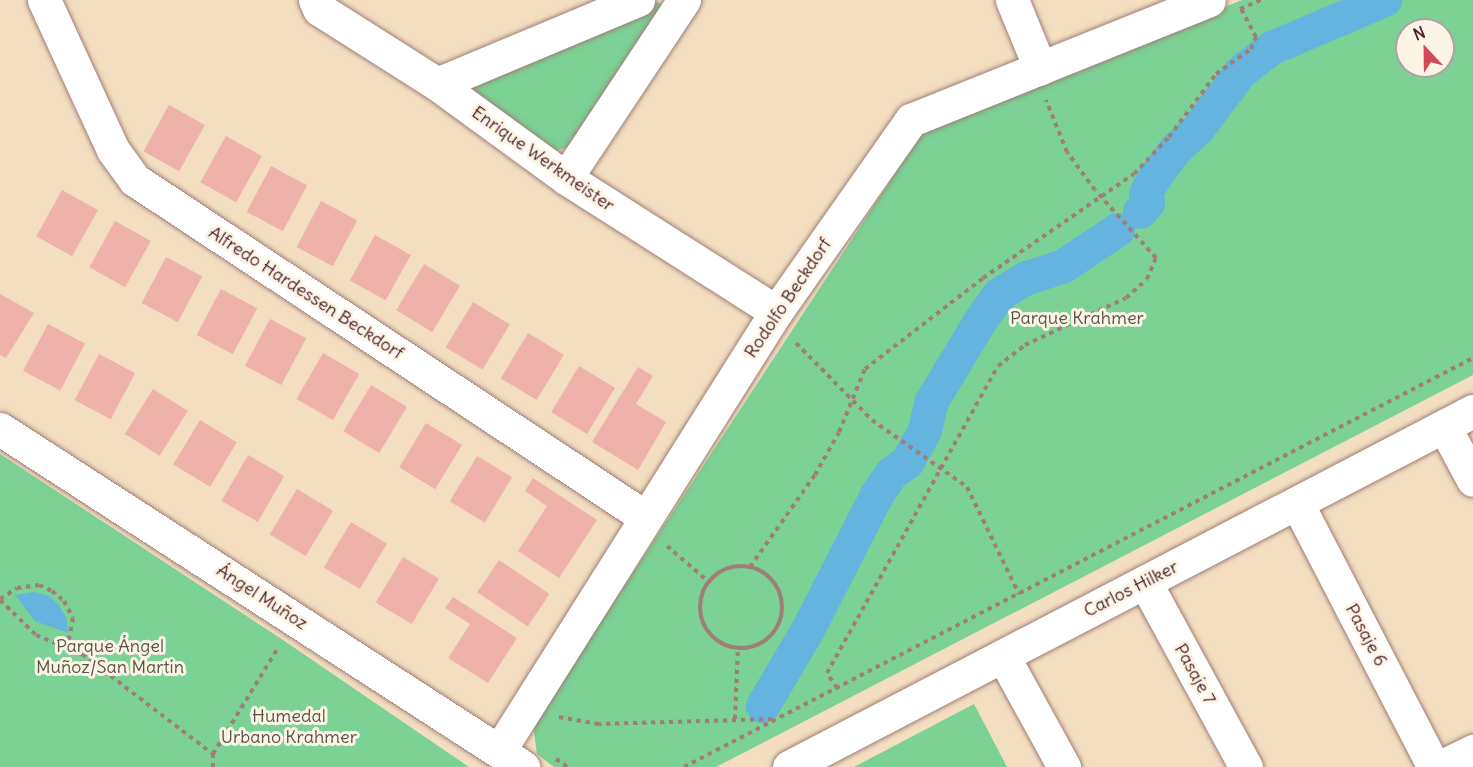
<!DOCTYPE html>
<meta charset="utf-8">
<style>
body{margin:0}
#map{position:relative;width:1473px;height:767px;overflow:hidden;background:#f3dec0;font-family:Delius,sans-serif}
div>[style]{position:absolute}
.green>*{inset:0;background:#7cd194}
.water>*{inset:0;background:#64b4df}
.canal>*{height:34px;margin:-17px;padding:0 17px;transform-origin:17px;border-radius:17px;background:#64b4df}
.building>*{inset:0;background:#eeb2aa;transform-origin:0 0}
.path>*{height:4px;margin-top:-2px;transform-origin:0;background:repeating-linear-gradient(90deg,#9e7e76 0 4.5px,transparent 0 9px)}
.path>.ring{margin:-2px;padding:0;box-sizing:content-box;background:none;border:4px solid #9e7e76;border-radius:50%}
.roads{filter:drop-shadow(0 0 2px #9e7e76) drop-shadow(0 0 2px #9e7e76)}
.minor>*{height:33px;margin:-16.5px;padding:0 16.5px;transform-origin:16.5px;border-radius:16.5px;background:#fff}
.tertiary>*{height:33px;margin:-16.5px;padding:0 16.5px;transform-origin:16.5px;border-radius:16.5px;background:#fff}
span{translate:-50% -50%;white-space:nowrap;text-align:center;line-height:1.15;-webkit-text-stroke:6px #fcf5e5;paint-order:stroke}
.street-label{font-size:18px;color:#4a1f2b}
.park-label{font-size:18px;color:#59544a}
.north{position:absolute;left:1395px;top:18px;width:60px;height:60px;box-sizing:border-box;background:#fcf5e5;border:2px solid #b59f9b;border-radius:50%;rotate:338deg;font-size:16px;font-weight:700;line-height:24px;text-align:center;color:#4a1f2b}
.north::after{content:'';display:block;margin:auto;width:21px;height:27px;background:#d1495b;clip-path:polygon(50% 0,100% 100%,50% 72%,0 100%)}
</style>
<div id="map">
<div class="green">
<div style="clip-path:polygon(evenodd,1242px 0,1473px 0,1473px 375px,716px 767px,554px 767px,537px 754px,533px 725px,923px 131px,1242px 0,1407px 30px,1443px 30px,1443px 66px,1407px 66px,1407px 30px)"></div>
<div style="clip-path:polygon(658px 2px,666px 9px,570px 147px,547px 153px,465px 86px)"></div>
<div style="clip-path:polygon(0 454px,283px 640px,469px 767px,0 767px)"></div>
<div style="clip-path:polygon(974px 704px,1007px 767px,854px 767px)"></div>
</div>
<div class="water">
<div style="clip-path:polygon(34px 592px,50px 596px,59px 606px,66px 617px,68px 633px,35px 621px,15px 595px)"></div>
</div>
<div class="canal">
<div style="left:1140px;top:212px;width:12px;rotate:-48deg"></div>
<div style="left:1148px;top:203px;width:9px;rotate:-103deg"></div>
<div style="left:1146px;top:194px;width:19px;rotate:-62deg"></div>
<div style="left:1155px;top:177px;width:35px;rotate:-53deg"></div>
<div style="left:1176px;top:149px;width:30px;rotate:-42deg"></div>
<div style="left:1198px;top:129px;width:71px;rotate:-53deg"></div>
<div style="left:1241px;top:72px;width:39px;rotate:-38deg"></div>
<div style="left:1272px;top:48px;width:123px;rotate:-23deg"></div>
<div style="left:763px;top:706px;width:88px;rotate:-59.4deg"></div>
<div style="left:808px;top:630px;width:152px;rotate:-62.9deg"></div>
<div style="left:877px;top:495px;width:25px;rotate:-56deg"></div>
<div style="left:891px;top:474px;width:19px;rotate:-35deg"></div>
<div style="left:907px;top:463px;width:38px;rotate:-61deg"></div>
<div style="left:925px;top:430px;width:28px;rotate:-77deg"></div>
<div style="left:931px;top:403px;width:97px;rotate:-58.9deg"></div>
<div style="left:981px;top:320px;width:31px;rotate:-54deg"></div>
<div style="left:999px;top:295px;width:31px;rotate:-32deg"></div>
<div style="left:1025px;top:279px;width:41px;rotate:-18.4deg"></div>
<div style="left:1064px;top:266px;width:65px;rotate:-33.7deg"></div>
</div>
<div class="building">
<div style="left:169px;top:105px;width:41px;height:53px;rotate:29deg"></div>
<div style="left:226px;top:136px;width:41px;height:53px;rotate:29deg"></div>
<div style="left:271px;top:166px;width:41px;height:52px;rotate:28deg"></div>
<div style="left:62px;top:190px;width:41px;height:53px;rotate:29deg"></div>
<div style="left:321px;top:201px;width:41px;height:52px;rotate:28deg"></div>
<div style="left:115px;top:221px;width:41px;height:53px;rotate:29deg"></div>
<div style="left:375px;top:235px;width:41px;height:52px;rotate:29deg"></div>
<div style="left:166px;top:257px;width:41px;height:52px;rotate:28deg"></div>
<div style="left:424px;top:264px;width:42px;height:54px;rotate:31deg"></div>
<div style="left:221px;top:289px;width:41px;height:52px;rotate:28deg"></div>
<div style="clip-path:polygon(0 294px,34px 313px,6px 358px,0 355px)"></div>
<div style="left:473px;top:302px;width:43px;height:53px;rotate:31deg"></div>
<div style="left:270px;top:319px;width:41px;height:53px;rotate:28deg"></div>
<div style="left:48px;top:324px;width:42px;height:53px;rotate:28deg"></div>
<div style="left:528px;top:333px;width:42px;height:53px;rotate:31deg"></div>
<div style="left:323px;top:353px;width:42px;height:53px;rotate:30deg"></div>
<div style="left:99px;top:354px;width:41px;height:52px;rotate:28deg"></div>
<div style="left:579px;top:366px;width:42px;height:54px;rotate:31deg"></div>
<div style="clip-path:polygon(638px 367px,653px 376px,636px 404px,666px 422px,638px 470px,592px 442px)"></div>
<div style="left:371px;top:385px;width:42px;height:54px;rotate:31deg"></div>
<div style="left:153px;top:389px;width:41px;height:53px;rotate:32deg"></div>
<div style="left:200px;top:420px;width:43px;height:52px;rotate:31deg"></div>
<div style="left:426px;top:423px;width:42px;height:52px;rotate:31deg"></div>
<div style="left:248px;top:455px;width:42px;height:53px;rotate:30deg"></div>
<div style="left:477px;top:456px;width:41px;height:53px;rotate:31deg"></div>
<div style="clip-path:polygon(533px 478px,597px 520px,559px 578px,518px 551px,547px 506px,525px 491px)"></div>
<div style="left:297px;top:489px;width:42px;height:53px;rotate:31deg"></div>
<div style="left:351px;top:522px;width:42px;height:53px;rotate:31deg"></div>
<div style="left:403px;top:557px;width:42px;height:53px;rotate:31deg"></div>
<div style="left:499px;top:560px;width:61px;height:39px;rotate:34deg"></div>
<div style="clip-path:polygon(453px 597px,517px 638px,488px 683px,448px 658px,470px 624px,445px 608px)"></div>
</div>
<div class="path">
<div style="left:1240px;top:9px;width:23px;rotate:-23deg"></div>
<div style="left:796px;top:343px;width:108px;rotate:45.4deg"></div>
<div style="left:872px;top:420px;width:116px;rotate:35.2deg"></div>
<div style="left:967px;top:487px;width:119px;rotate:64.1deg"></div>
<div style="left:667px;top:546px;width:55px;rotate:40.6deg"></div>
<div class="ring" style="left:700px;top:566px;width:78px;height:78px"></div>
<div style="left:750px;top:567px;width:113px;rotate:-54.8deg"></div>
<div style="left:815px;top:475px;width:49px;rotate:-60.8deg"></div>
<div style="left:839px;top:432px;width:68px;rotate:-67.6deg"></div>
<div style="left:865px;top:369px;width:149px;rotate:-37.6deg"></div>
<div style="left:983px;top:278px;width:183px;rotate:-34.6deg"></div>
<div style="left:1134px;top:174px;width:51px;rotate:-46.6deg"></div>
<div style="left:1169px;top:137px;width:79px;rotate:-53.3deg"></div>
<div style="left:1216px;top:74px;width:43px;rotate:-35.5deg"></div>
<div style="left:1251px;top:49px;width:13px;rotate:-67deg"></div>
<div style="left:1256px;top:37px;width:32px;rotate:-118deg"></div>
<div style="left:0;top:599px;width:20px;rotate:-33deg"></div>
<div style="left:17px;top:588px;width:22px;rotate:-8deg"></div>
<div style="left:39px;top:585px;width:14px;rotate:25deg"></div>
<div style="left:52px;top:591px;width:16px;rotate:40deg"></div>
<div style="left:64px;top:601px;width:19px;rotate:62deg"></div>
<div style="left:73px;top:618px;width:31px;rotate:101deg"></div>
<div style="left:0;top:600px;width:50px;rotate:44.2deg"></div>
<div style="left:36px;top:635px;width:50px;rotate:22.4deg"></div>
<div style="left:82px;top:654px;width:165px;rotate:37.4deg"></div>
<div style="left:837px;top:688px;width:18px;rotate:-124deg"></div>
<div style="left:827px;top:673px;width:351px;rotate:-60.9deg"></div>
<div style="left:998px;top:366px;width:34px;rotate:-38deg"></div>
<div style="left:1025px;top:345px;width:111px;rotate:-25deg"></div>
<div style="left:1126px;top:298px;width:28px;rotate:-42deg"></div>
<div style="left:1147px;top:279px;width:23px;rotate:-67deg"></div>
<div style="left:1156px;top:258px;width:91px;rotate:-131.9deg"></div>
<div style="left:1095px;top:190px;width:47px;rotate:-126.4deg"></div>
<div style="left:1067px;top:152px;width:56px;rotate:-112deg"></div>
<div style="left:559px;top:717px;width:39px;rotate:10deg"></div>
<div style="left:597px;top:724px;width:179px;rotate:-1.6deg"></div>
<div style="left:735px;top:719px;width:71px;rotate:-87.6deg"></div>
<div style="left:556px;top:759px;width:14px;rotate:34deg"></div>
<div style="left:213px;top:767px;width:13px;rotate:-90deg"></div>
<div style="left:213px;top:754px;width:124px;rotate:-58.5deg"></div>
<div style="left:684px;top:767px;width:889px;rotate:-27.4deg"></div>
</div>
<div class="roads">
<div class="minor">
<div style="left:44px;top:0;width:165px;rotate:65.3deg"></div>
<div style="left:113px;top:150px;width:37px;rotate:54deg"></div>
<div style="left:135px;top:180px;width:611px;rotate:33.46deg"></div>
<div style="left:315px;top:0;width:10px;rotate:66deg"></div>
<div style="left:319px;top:9px;width:140px;rotate:32.4deg"></div>
<div style="left:437px;top:84px;width:160px;rotate:36.1deg"></div>
<div style="left:566px;top:178px;width:249px;rotate:32.5deg"></div>
<div style="left:1012px;top:0;width:74px;rotate:67.6deg"></div>
<div style="left:437px;top:84px;width:218px;rotate:-22.7deg"></div>
<div style="left:566px;top:178px;width:214px;rotate:-56.5deg"></div>
<div style="left:1444px;top:426px;width:61px;rotate:61.8deg"></div>
<div style="left:1297px;top:503px;width:297px;rotate:62.6deg"></div>
<div style="left:1145px;top:582px;width:211px;rotate:61.4deg"></div>
<div style="left:1003px;top:656px;width:127px;rotate:61.2deg"></div>
<div style="left:499px;top:751px;width:519px;rotate:-57.75deg"></div>
<div style="left:776px;top:312px;width:235px;rotate:-54.9deg"></div>
<div style="left:911px;top:120px;width:321px;rotate:-21.9deg"></div>
<div style="left:1440px;top:767px;width:37px;rotate:-26deg"></div>
</div>
<div class="tertiary">
<div style="left:0;top:429px;width:623px;rotate:32.87deg"></div>
<div style="left:789px;top:767px;width:771px;rotate:-27.5deg"></div>
</div>
</div>
<div class="street-label">
<span style="left:543px;top:159px;rotate:35deg">Enrique Werkmeister</span>
<span style="left:306px;top:293px;rotate:33deg">Alfredo Hardessen Beckdorf</span>
<span style="left:788px;top:298px;rotate:-56deg">Rodolfo Beckdorf</span>
<span style="left:1131px;top:589px;rotate:-27deg">Carlos Hilker</span>
<span style="left:262px;top:597px;rotate:33deg">Ángel Muñoz</span>
<span style="left:1366px;top:635px;rotate:62deg">Pasaje 6</span>
<span style="left:1195px;top:674px;rotate:61deg">Pasaje 7</span>
</div>
<div class="park-label">
<span style="left:1077px;top:318px">Parque Krahmer</span>
<span style="left:110px;top:657px">Parque Ángel<br>Muñoz/San Martin</span>
<span style="left:289px;top:727px">Humedal<br>Urbano Krahmer</span>
</div>
<div class="north">N</div>
</div>
